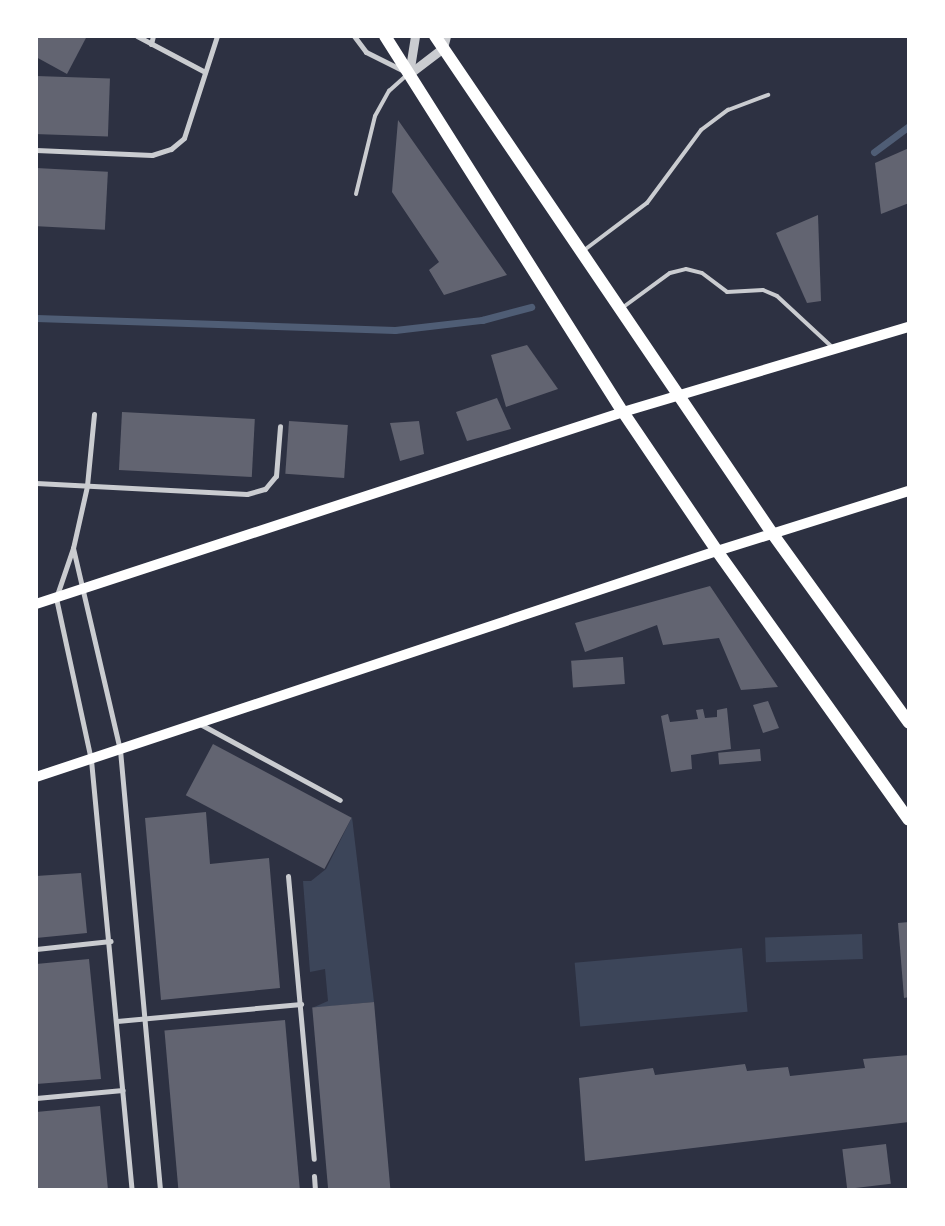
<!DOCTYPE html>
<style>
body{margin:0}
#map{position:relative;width:945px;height:1226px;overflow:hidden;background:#2d3142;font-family:"PT Sans",sans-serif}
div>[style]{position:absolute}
.green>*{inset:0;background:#3c4559;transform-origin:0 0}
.stream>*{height:7px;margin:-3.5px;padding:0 3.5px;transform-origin:3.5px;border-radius:3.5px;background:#4f5d75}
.building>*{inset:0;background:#626471;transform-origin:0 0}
.service>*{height:4px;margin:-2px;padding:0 2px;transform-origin:2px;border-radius:2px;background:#caccd0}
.minor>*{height:5px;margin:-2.5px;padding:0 2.5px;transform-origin:2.5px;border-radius:2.5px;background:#caccd0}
.tertiary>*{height:9px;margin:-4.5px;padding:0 4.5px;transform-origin:4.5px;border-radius:4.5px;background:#caccd0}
.secondary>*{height:10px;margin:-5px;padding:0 5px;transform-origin:5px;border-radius:5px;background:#fff}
.primary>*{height:12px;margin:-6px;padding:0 6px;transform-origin:6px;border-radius:6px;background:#fff}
span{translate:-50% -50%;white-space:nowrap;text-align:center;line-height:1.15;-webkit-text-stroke:4px #fff;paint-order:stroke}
.frame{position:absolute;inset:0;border:38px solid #fff;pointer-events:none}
</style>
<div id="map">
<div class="green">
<div style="clip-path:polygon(352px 817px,374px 1002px,312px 1008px,328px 1001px,325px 969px,310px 972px,303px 881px,311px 881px,326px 869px)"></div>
<div style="left:862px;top:934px;width:25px;height:97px;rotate:88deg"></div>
<div style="left:742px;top:948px;width:64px;height:168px;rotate:85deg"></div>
</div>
<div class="stream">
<div style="left:874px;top:152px;width:44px;rotate:-36.6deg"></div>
<div style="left:36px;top:318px;width:359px;rotate:1.9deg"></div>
<div style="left:395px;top:330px;width:88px;rotate:-6.6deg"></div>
<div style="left:482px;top:320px;width:51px;rotate:-14.9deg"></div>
</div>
<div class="building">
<div style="clip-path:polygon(36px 36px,87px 36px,67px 74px,36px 57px)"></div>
<div style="left:36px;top:76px;width:74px;height:58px;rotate:2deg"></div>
<div style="clip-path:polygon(398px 120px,507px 275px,444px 295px,429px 270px,439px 262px,392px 192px)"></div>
<div style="clip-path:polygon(909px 148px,909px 203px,881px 214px,875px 163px)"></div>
<div style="left:36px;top:168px;width:72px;height:58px;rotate:3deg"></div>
<div style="clip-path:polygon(818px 215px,821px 301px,807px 303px,776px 233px)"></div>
<div style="clip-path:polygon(527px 345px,558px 389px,506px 407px,491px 355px)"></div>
<div style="clip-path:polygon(497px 398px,511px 429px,467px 441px,456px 412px)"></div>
<div style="left:122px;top:412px;width:133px;height:58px;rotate:3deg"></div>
<div style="left:289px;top:421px;width:59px;height:53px;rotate:4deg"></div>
<div style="clip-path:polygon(419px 421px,424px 454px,400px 461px,390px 423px)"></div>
<div style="clip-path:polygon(710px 586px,778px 687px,741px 690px,719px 638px,663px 645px,657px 625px,585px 652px,575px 623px)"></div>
<div style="left:623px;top:657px;width:27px;height:52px;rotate:86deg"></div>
<div style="clip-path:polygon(768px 701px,779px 728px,763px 733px,753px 705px)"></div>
<div style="clip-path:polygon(727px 708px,731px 749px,691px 755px,692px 769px,671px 772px,661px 716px,668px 714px,670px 722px,698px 719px,696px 710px,703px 709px,705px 718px,717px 717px,717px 710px)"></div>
<div style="left:213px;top:744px;width:157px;height:58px;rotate:28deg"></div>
<div style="left:760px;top:749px;width:12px;height:42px;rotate:85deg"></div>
<div style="clip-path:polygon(206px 812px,210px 864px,269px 858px,280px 988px,161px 1000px,145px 818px)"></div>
<div style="clip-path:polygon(81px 873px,87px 933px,36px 938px,36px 876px)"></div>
<div style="clip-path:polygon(909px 922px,909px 997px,904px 998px,898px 923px)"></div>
<div style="clip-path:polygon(89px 959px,101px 1079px,36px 1084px,36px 964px)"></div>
<div style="left:374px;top:1002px;width:189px;height:62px;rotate:85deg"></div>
<div style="left:285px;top:1020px;width:171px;height:121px;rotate:85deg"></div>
<div style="clip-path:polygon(909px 1055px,909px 1122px,585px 1161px,579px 1078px,653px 1068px,655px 1075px,745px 1064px,747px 1071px,788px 1067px,790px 1076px,865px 1068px,863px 1059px)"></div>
<div style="clip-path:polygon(100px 1106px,108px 1190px,36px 1190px,36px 1112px)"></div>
<div style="left:886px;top:1144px;width:40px;height:44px;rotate:83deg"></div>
</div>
<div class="service">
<div style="left:356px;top:194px;width:80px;rotate:-76.3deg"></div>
<div style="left:375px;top:116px;width:29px;rotate:-61deg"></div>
<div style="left:389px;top:91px;width:24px;rotate:-42deg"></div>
<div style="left:583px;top:251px;width:80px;rotate:-36.9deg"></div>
<div style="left:647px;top:203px;width:91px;rotate:-53.5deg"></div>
<div style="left:701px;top:130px;width:34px;rotate:-37deg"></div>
<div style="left:728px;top:110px;width:43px;rotate:-20.6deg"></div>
<div style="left:622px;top:308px;width:59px;rotate:-36.1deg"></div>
<div style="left:670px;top:273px;width:16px;rotate:-14deg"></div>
<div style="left:686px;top:269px;width:16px;rotate:14deg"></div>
<div style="left:702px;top:273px;width:31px;rotate:37deg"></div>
<div style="left:727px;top:292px;width:36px;rotate:-3deg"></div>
<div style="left:763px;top:290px;width:15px;rotate:23deg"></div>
<div style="left:777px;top:296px;width:75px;rotate:42.8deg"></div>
</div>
<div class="minor">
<div style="left:137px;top:36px;width:77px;rotate:27.9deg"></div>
<div style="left:354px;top:36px;width:20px;rotate:53deg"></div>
<div style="left:366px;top:52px;width:42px;rotate:26.6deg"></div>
<div style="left:151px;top:44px;width:8px;rotate:-76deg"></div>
<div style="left:36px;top:150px;width:116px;rotate:2.5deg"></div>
<div style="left:152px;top:155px;width:20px;rotate:-18deg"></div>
<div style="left:171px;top:149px;width:17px;rotate:-40deg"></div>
<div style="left:184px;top:138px;width:107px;rotate:-72.1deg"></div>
<div style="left:94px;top:414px;width:72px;rotate:95.6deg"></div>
<div style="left:87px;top:486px;width:64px;rotate:102.7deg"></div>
<div style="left:73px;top:548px;width:53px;rotate:108.8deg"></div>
<div style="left:56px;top:598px;width:166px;rotate:77.8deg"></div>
<div style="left:91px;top:760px;width:432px;rotate:84.6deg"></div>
<div style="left:36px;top:483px;width:211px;rotate:3deg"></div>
<div style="left:247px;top:494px;width:19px;rotate:-16deg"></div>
<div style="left:265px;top:489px;width:17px;rotate:-50deg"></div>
<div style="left:276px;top:476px;width:50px;rotate:-85.4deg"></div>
<div style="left:73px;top:548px;width:207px;rotate:76.9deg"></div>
<div style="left:120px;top:750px;width:442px;rotate:84.8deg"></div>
<div style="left:200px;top:724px;width:159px;rotate:28.5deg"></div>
<div style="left:288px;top:876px;width:284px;rotate:84.8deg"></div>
<div style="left:36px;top:949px;width:75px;rotate:-6.1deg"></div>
<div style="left:117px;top:1021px;width:185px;rotate:-5.3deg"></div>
<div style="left:36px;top:1098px;width:87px;rotate:-5.3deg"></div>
<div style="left:314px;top:1176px;width:14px;rotate:86deg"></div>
</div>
<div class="tertiary">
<div style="left:409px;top:74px;width:43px;rotate:-37.4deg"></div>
<div style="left:443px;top:48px;width:12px;rotate:-76deg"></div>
<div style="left:409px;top:74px;width:38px;rotate:-81deg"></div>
</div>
<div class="secondary">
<div style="left:36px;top:604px;width:618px;rotate:-18.11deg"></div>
<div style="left:623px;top:412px;width:298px;rotate:-16.6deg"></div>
<div style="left:36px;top:777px;width:718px;rotate:-18.36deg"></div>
<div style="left:717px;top:551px;width:201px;rotate:-17.4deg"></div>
</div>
<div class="primary">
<div style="left:385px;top:36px;width:445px;rotate:57.7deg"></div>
<div style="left:623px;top:412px;width:168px;rotate:55.9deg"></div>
<div style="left:717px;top:551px;width:330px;rotate:54.5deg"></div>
<div style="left:435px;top:36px;width:600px;rotate:55.86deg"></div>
<div style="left:772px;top:533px;width:234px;rotate:54.2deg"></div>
</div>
<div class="frame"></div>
</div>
